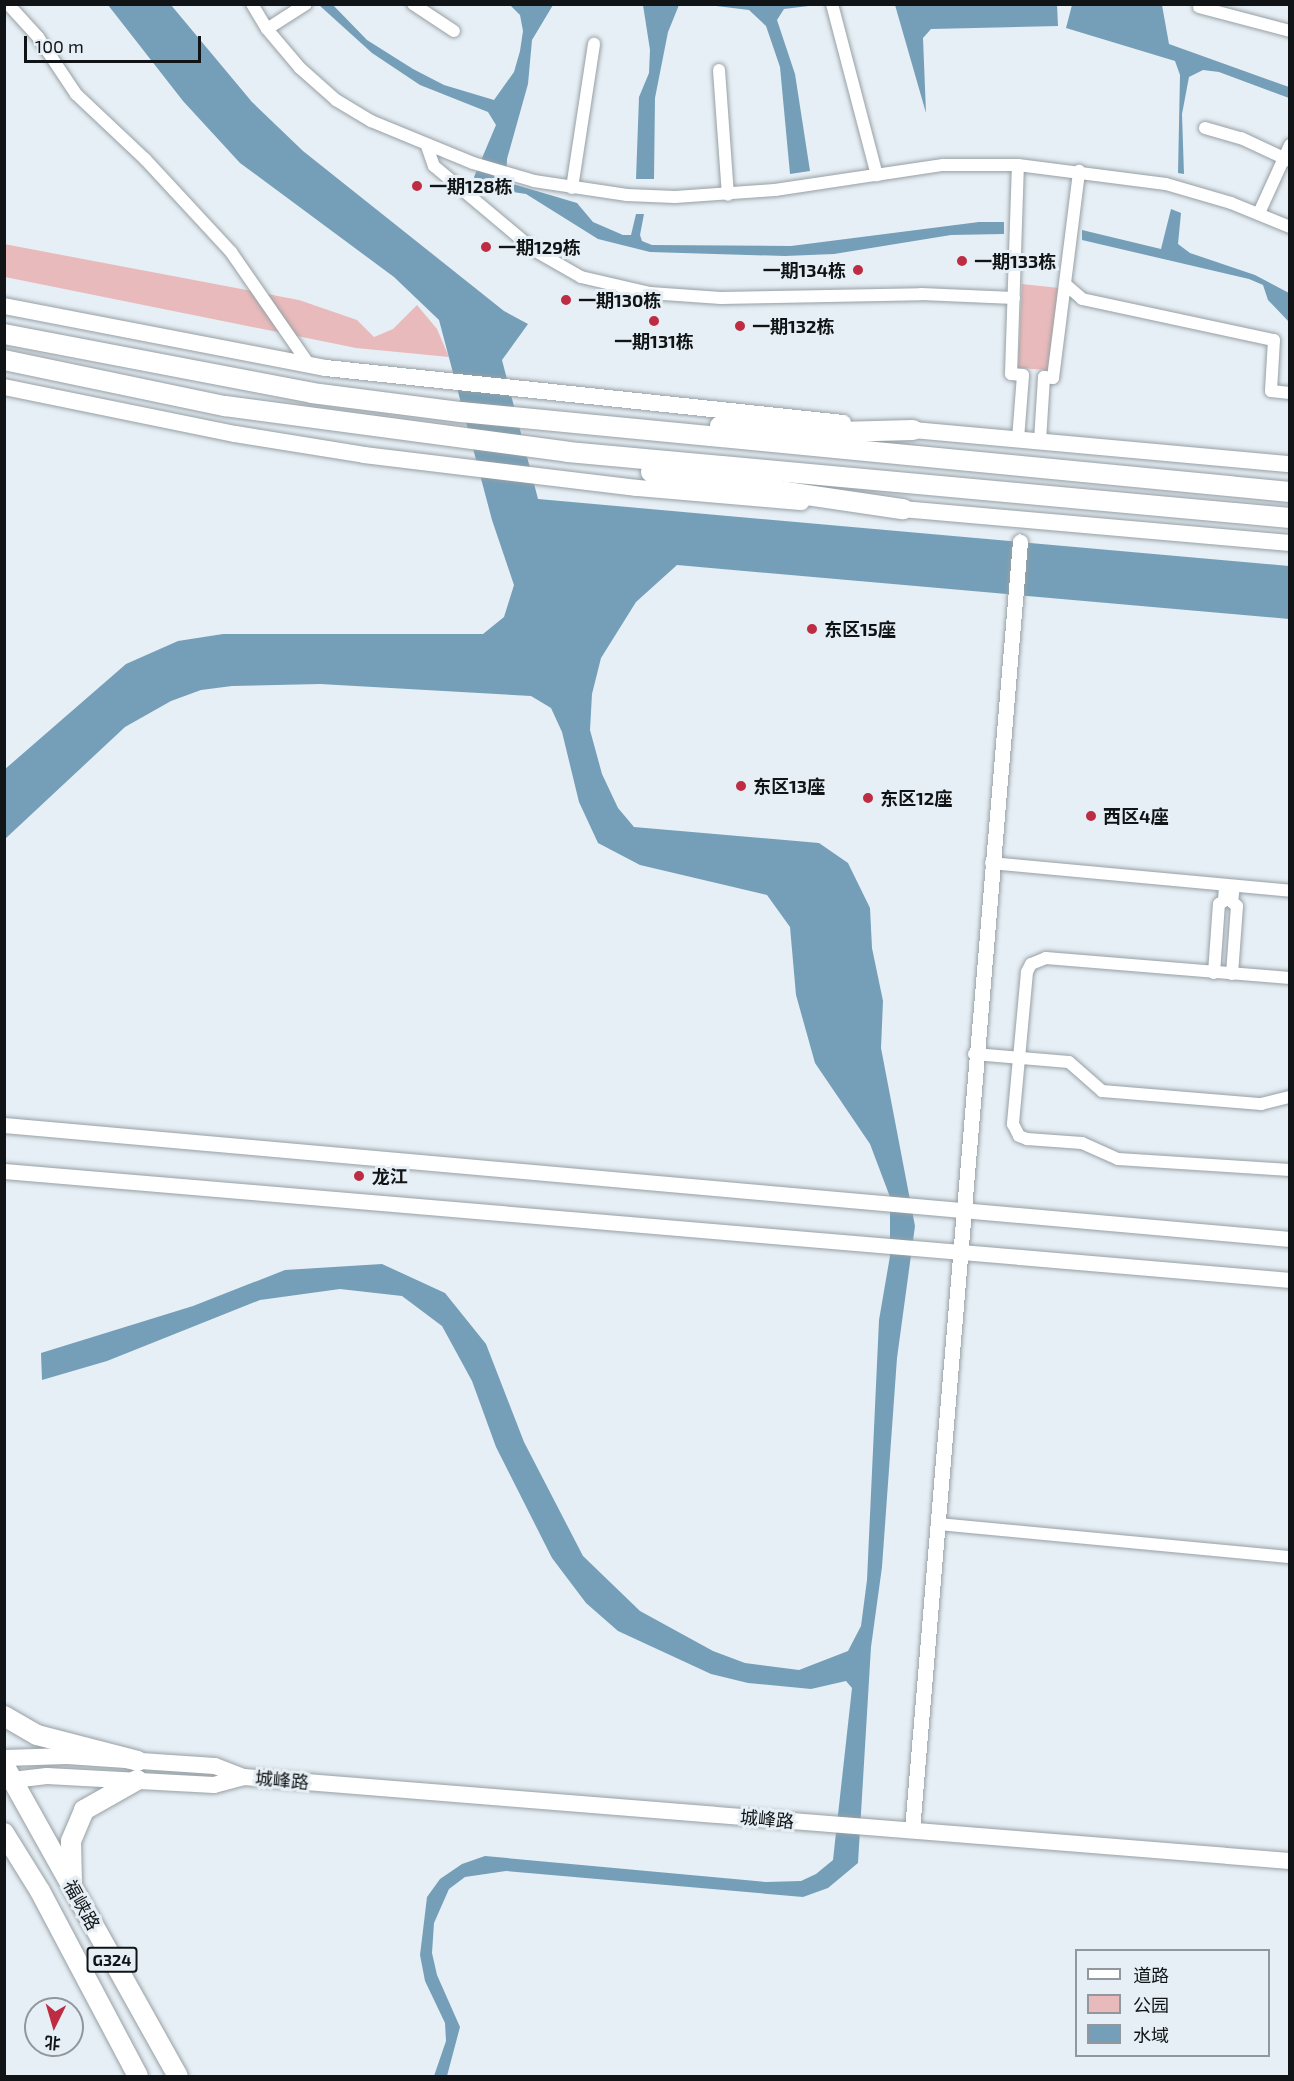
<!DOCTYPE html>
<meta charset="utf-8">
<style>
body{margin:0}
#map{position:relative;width:1294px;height:2081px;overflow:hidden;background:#e6eff5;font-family:"Exo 2","Noto Sans SC",sans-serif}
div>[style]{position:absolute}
.green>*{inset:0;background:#e9babb}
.water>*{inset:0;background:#759fb8}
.roads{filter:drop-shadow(0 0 2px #97a0a5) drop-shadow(0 0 2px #97a0a5)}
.minor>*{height:12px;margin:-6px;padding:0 6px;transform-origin:6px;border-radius:6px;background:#fff}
.tertiary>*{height:15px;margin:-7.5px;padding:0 7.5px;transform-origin:7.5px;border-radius:7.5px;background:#fff}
.secondary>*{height:16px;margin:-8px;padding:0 8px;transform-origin:8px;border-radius:8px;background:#fff}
.trunk>*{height:20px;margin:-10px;padding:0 10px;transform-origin:10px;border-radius:10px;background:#fff}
.dots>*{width:16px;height:16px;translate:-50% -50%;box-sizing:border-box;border:3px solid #e6eff5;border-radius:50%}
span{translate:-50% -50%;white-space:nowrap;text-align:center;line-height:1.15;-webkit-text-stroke:6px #e6eff5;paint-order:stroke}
.shield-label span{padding:2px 4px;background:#e6eff5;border:2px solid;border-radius:4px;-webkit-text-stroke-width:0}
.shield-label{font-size:16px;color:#111416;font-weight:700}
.poi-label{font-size:18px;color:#111416;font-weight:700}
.left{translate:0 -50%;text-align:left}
.right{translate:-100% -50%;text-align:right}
.street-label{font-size:18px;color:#111416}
.frame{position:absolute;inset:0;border:6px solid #111416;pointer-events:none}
.legend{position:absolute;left:1075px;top:1949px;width:195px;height:108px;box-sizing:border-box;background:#e6eff5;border:2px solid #91979c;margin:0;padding:8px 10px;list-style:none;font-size:18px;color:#111416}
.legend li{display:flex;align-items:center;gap:12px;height:30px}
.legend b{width:30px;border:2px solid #91979c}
.north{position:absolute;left:24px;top:1997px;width:60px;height:60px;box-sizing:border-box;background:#e6eff5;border:2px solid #91979c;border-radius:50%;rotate:185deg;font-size:16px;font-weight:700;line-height:24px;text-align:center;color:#111416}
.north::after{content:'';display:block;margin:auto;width:21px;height:27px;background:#bd2c42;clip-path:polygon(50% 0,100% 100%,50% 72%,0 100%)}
.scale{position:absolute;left:24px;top:36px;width:177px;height:27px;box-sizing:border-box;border:3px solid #111416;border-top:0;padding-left:8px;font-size:18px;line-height:21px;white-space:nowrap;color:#111416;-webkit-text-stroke:4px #e6eff5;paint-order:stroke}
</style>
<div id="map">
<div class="green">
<div style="clip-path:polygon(4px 244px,299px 300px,357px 320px,374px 337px,393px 329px,417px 305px,437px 329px,449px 357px,356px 348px,5px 277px)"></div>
<div style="clip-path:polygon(1022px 284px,1059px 288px,1048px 370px,1018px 368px)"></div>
</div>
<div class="water">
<div style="clip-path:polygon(1057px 4px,1058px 26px,931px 29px,923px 38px,926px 113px,895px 5px)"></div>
<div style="clip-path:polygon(108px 5px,171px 5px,252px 102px,303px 151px,504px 311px,528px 324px,502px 360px,538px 499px,1289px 566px,1289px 619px,677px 565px,636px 602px,601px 658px,592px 694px,590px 730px,602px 774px,618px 808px,634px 827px,819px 843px,848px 863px,870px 908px,872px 948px,883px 1001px,881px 1048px,915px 1226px,897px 1358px,882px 1567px,871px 1647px,858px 1863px,828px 1888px,803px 1897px,506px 1871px,465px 1877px,449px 1889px,434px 1923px,432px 1953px,437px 1975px,460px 2027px,447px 2076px,434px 2076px,446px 2041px,445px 2023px,425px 1981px,420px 1955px,427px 1897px,440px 1879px,462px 1864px,485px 1856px,766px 1882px,801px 1881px,816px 1874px,833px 1860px,852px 1688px,846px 1681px,811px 1689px,748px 1683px,711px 1674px,618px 1631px,586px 1603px,552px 1558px,496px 1447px,472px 1381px,442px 1326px,402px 1296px,340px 1289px,260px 1300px,107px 1361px,42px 1380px,41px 1353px,193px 1306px,285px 1270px,382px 1264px,445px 1293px,486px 1344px,524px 1442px,583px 1556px,640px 1611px,713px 1651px,745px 1663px,799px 1670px,848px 1651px,861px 1626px,867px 1580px,879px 1320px,890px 1256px,890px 1197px,870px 1144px,815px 1063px,796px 995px,790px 927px,767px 895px,640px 865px,598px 843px,579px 802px,562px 732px,551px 708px,531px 696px,320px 684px,232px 686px,201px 690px,171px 701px,125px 727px,5px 839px,4px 770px,126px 664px,178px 641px,223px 634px,483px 634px,504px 617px,514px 585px,492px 520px,439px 320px,394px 277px,240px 163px,183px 101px)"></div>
<div style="clip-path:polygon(319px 5px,333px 5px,367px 40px,413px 69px,444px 85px,494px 100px,514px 72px,520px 51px,523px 31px,520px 15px,510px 5px,553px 5px,532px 40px,528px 84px,507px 159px,506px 182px,577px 203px,593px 222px,623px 235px,631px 235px,636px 214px,644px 214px,640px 235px,642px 241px,652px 245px,791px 246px,979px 222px,1004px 222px,1004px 234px,951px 235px,834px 254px,785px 256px,650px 252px,598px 239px,526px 194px,480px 187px,474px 177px,496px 125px,488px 112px,420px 85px,372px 53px)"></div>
<div style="clip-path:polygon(643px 5px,679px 5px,668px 32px,655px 98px,654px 179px,636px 179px,639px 97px,649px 73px,650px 50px)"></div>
<div style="clip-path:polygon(708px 5px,817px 5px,784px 9px,777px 20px,795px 74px,810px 171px,790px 174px,780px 67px,766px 26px,749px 10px)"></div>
<div style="clip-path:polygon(1072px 5px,1162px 5px,1169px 44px,1289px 87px,1289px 98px,1219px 72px,1203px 70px,1189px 77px,1182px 114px,1184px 174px,1178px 173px,1180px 75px,1175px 61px,1066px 28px)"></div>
<div style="clip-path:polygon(1171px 209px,1181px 213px,1178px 244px,1190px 253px,1255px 275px,1289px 293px,1289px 322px,1268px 300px,1263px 285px,1249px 279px,1082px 240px,1082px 230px,1161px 249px)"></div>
</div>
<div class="roads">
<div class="minor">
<div style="left:8px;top:4px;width:45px;rotate:47.7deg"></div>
<div style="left:38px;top:37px;width:69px;rotate:56.3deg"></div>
<div style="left:76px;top:94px;width:95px;rotate:43.3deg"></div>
<div style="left:145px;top:159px;width:127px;rotate:47.2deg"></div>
<div style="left:231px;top:252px;width:139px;rotate:55.3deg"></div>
<div style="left:252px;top:4px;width:29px;rotate:59deg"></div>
<div style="left:267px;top:29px;width:51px;rotate:49.8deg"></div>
<div style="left:300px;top:68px;width:48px;rotate:41.6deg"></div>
<div style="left:336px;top:100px;width:41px;rotate:31deg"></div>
<div style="left:371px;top:121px;width:110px;rotate:22.4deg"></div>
<div style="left:473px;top:163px;width:64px;rotate:16.4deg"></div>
<div style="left:534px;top:181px;width:94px;rotate:8.6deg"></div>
<div style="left:627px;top:195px;width:48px;rotate:2.4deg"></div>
<div style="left:675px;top:197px;width:100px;rotate:-4deg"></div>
<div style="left:775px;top:190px;width:170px;rotate:-8.5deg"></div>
<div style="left:943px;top:165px;width:75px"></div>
<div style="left:1018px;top:165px;width:149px;rotate:7.3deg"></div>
<div style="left:1166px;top:184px;width:68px;rotate:16.3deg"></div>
<div style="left:1231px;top:203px;width:64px;rotate:22.1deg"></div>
<div style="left:413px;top:4px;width:49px;rotate:33.4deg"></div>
<div style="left:832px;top:4px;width:177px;rotate:75.3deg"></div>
<div style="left:1199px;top:7px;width:94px;rotate:14.8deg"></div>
<div style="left:267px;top:29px;width:46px;rotate:-32.7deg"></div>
<div style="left:719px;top:70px;width:125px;rotate:85.9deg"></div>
<div style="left:1205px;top:128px;width:37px;rotate:16deg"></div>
<div style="left:1241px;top:138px;width:54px;rotate:25.1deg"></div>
<div style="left:427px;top:146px;width:21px;rotate:71deg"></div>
<div style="left:434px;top:166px;width:131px;rotate:40deg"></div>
<div style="left:534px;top:250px;width:54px;rotate:29.9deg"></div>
<div style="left:581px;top:277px;width:71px;rotate:13.1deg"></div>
<div style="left:650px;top:293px;width:71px;rotate:4deg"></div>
<div style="left:721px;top:298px;width:200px;rotate:-1.1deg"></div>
<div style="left:921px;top:294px;width:93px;rotate:2.5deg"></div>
<div style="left:572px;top:188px;width:146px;rotate:-81.3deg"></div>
<div style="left:1259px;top:213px;width:75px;rotate:-65.5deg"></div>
<div style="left:1065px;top:284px;width:23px;rotate:41deg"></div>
<div style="left:1082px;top:299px;width:196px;rotate:12.1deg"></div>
<div style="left:1274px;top:340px;width:51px;rotate:93.4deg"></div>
<div style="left:1271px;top:391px;width:19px;rotate:6deg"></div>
<div style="left:1018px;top:439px;width:64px;rotate:-85.5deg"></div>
<div style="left:1023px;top:375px;width:12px;rotate:-175deg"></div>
<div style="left:1011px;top:374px;width:209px;rotate:-88.1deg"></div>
<div style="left:1040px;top:441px;width:64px;rotate:-86.4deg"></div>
<div style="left:1044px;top:377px;width:9px;rotate:6deg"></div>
<div style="left:1053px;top:378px;width:209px;rotate:-82.8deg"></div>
<div style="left:991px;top:863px;width:300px;rotate:5.3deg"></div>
<div style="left:1214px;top:973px;width:69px;rotate:-85.9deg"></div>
<div style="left:1219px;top:904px;width:6px;rotate:-31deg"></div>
<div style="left:1224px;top:901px;width:16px;rotate:-86deg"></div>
<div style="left:1232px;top:974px;width:68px;rotate:-85.8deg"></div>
<div style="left:1237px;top:906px;width:6px;rotate:-141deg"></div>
<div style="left:1232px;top:902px;width:16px;rotate:-83deg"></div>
<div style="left:1290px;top:978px;width:245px;rotate:-175.3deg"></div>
<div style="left:1046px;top:958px;width:16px;rotate:158deg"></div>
<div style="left:1031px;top:964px;width:9px;rotate:117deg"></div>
<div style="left:1027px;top:972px;width:153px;rotate:95.3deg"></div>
<div style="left:1013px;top:1124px;width:13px;rotate:63deg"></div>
<div style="left:1019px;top:1136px;width:9px;rotate:21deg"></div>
<div style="left:1027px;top:1139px;width:55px;rotate:4.2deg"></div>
<div style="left:1082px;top:1143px;width:39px;rotate:24deg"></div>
<div style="left:1118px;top:1159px;width:172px;rotate:3.7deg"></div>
<div style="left:974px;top:1054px;width:95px;rotate:4.8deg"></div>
<div style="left:1069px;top:1062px;width:44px;rotate:41.3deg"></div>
<div style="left:1102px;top:1091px;width:160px;rotate:4.7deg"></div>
<div style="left:1261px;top:1104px;width:30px;rotate:-14deg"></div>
<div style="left:939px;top:1524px;width:353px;rotate:5.4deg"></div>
</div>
<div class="tertiary">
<div style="left:4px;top:1125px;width:1291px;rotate:5.07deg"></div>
<div style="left:4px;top:1171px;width:1291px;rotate:4.84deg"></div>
<div style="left:912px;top:1830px;width:1293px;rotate:-85.21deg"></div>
</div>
<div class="secondary">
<div style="left:4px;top:306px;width:328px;rotate:10.9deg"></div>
<div style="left:326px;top:368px;width:520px;rotate:6.07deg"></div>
<div style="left:4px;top:387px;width:236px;rotate:11.5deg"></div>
<div style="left:235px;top:434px;width:131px;rotate:9.2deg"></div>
<div style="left:364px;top:455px;width:275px;rotate:6.9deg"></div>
<div style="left:637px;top:488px;width:165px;rotate:4.9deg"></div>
<div style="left:902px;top:429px;width:390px;rotate:5.2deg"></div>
<div style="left:890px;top:508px;width:402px;rotate:5deg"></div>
<div style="left:4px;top:1758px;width:63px;rotate:-1.8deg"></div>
<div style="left:67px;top:1756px;width:148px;rotate:3.9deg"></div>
<div style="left:215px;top:1766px;width:31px;rotate:21deg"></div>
<div style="left:244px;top:1777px;width:1049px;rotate:4.59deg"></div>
<div style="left:4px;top:1781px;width:43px;rotate:-6.6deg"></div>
<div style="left:47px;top:1776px;width:167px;rotate:3.1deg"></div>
<div style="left:214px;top:1785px;width:31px;rotate:-15deg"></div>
</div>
<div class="trunk">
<div style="left:4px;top:334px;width:314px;rotate:10.8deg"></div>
<div style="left:312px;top:393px;width:150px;rotate:7.3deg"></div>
<div style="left:461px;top:412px;width:833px;rotate:5.51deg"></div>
<div style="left:4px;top:360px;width:226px;rotate:11.8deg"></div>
<div style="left:225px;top:406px;width:346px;rotate:7.6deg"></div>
<div style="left:568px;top:452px;width:725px;rotate:5.22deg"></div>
<div style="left:720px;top:426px;width:118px;rotate:2.9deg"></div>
<div style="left:838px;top:432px;width:75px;rotate:-1.5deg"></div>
<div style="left:651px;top:472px;width:255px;rotate:8.4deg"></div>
<div style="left:4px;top:1716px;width:38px;rotate:30deg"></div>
<div style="left:37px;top:1735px;width:104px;rotate:14.4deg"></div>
<div style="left:4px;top:1765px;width:356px;rotate:60.8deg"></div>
<div style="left:4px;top:1833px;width:68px;rotate:58.2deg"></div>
<div style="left:40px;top:1891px;width:209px;rotate:62.1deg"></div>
<div style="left:72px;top:1883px;width:42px;rotate:-91.4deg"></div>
<div style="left:71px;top:1841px;width:34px;rotate:-67deg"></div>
<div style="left:84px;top:1810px;width:61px;rotate:-29.5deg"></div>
</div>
</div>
<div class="dots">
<div style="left:417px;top:186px;background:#bd2c42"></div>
<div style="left:486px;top:247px;background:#bd2c42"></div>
<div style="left:962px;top:261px;background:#bd2c42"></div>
<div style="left:858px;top:270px;background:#bd2c42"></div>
<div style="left:566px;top:300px;background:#bd2c42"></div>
<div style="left:654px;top:321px;background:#bd2c42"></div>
<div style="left:740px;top:326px;background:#bd2c42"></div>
<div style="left:812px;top:629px;background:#bd2c42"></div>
<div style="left:741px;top:786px;background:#bd2c42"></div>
<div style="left:868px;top:798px;background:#bd2c42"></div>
<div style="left:1091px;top:816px;background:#bd2c42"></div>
<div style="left:359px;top:1176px;background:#bd2c42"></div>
</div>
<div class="shield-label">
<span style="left:112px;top:1960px">G324</span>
</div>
<div class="poi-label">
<span class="left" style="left:429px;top:186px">一期128栋</span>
<span class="left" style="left:498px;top:247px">一期129栋</span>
<span class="left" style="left:974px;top:261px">一期133栋</span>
<span class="right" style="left:846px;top:270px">一期134栋</span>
<span class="left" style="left:578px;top:300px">一期130栋</span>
<span class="left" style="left:752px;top:326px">一期132栋</span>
<span style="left:654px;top:341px">一期131栋</span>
<span class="left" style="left:824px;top:629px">东区15座</span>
<span class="left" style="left:753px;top:786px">东区13座</span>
<span class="left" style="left:880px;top:798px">东区12座</span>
<span class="left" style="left:1103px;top:816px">西区4座</span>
<span class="left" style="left:372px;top:1176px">龙江</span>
</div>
<div class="street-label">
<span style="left:282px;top:1780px;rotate:5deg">城峰路</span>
<span style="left:767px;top:1819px;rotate:5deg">城峰路</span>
<span style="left:82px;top:1905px;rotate:61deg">福峡路</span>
</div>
<div class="frame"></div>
<ul class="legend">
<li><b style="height:8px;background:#fff"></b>道路</li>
<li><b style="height:16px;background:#e9babb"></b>公园</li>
<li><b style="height:16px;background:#759fb8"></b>水域</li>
</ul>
<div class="north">北</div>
<div class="scale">100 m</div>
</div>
